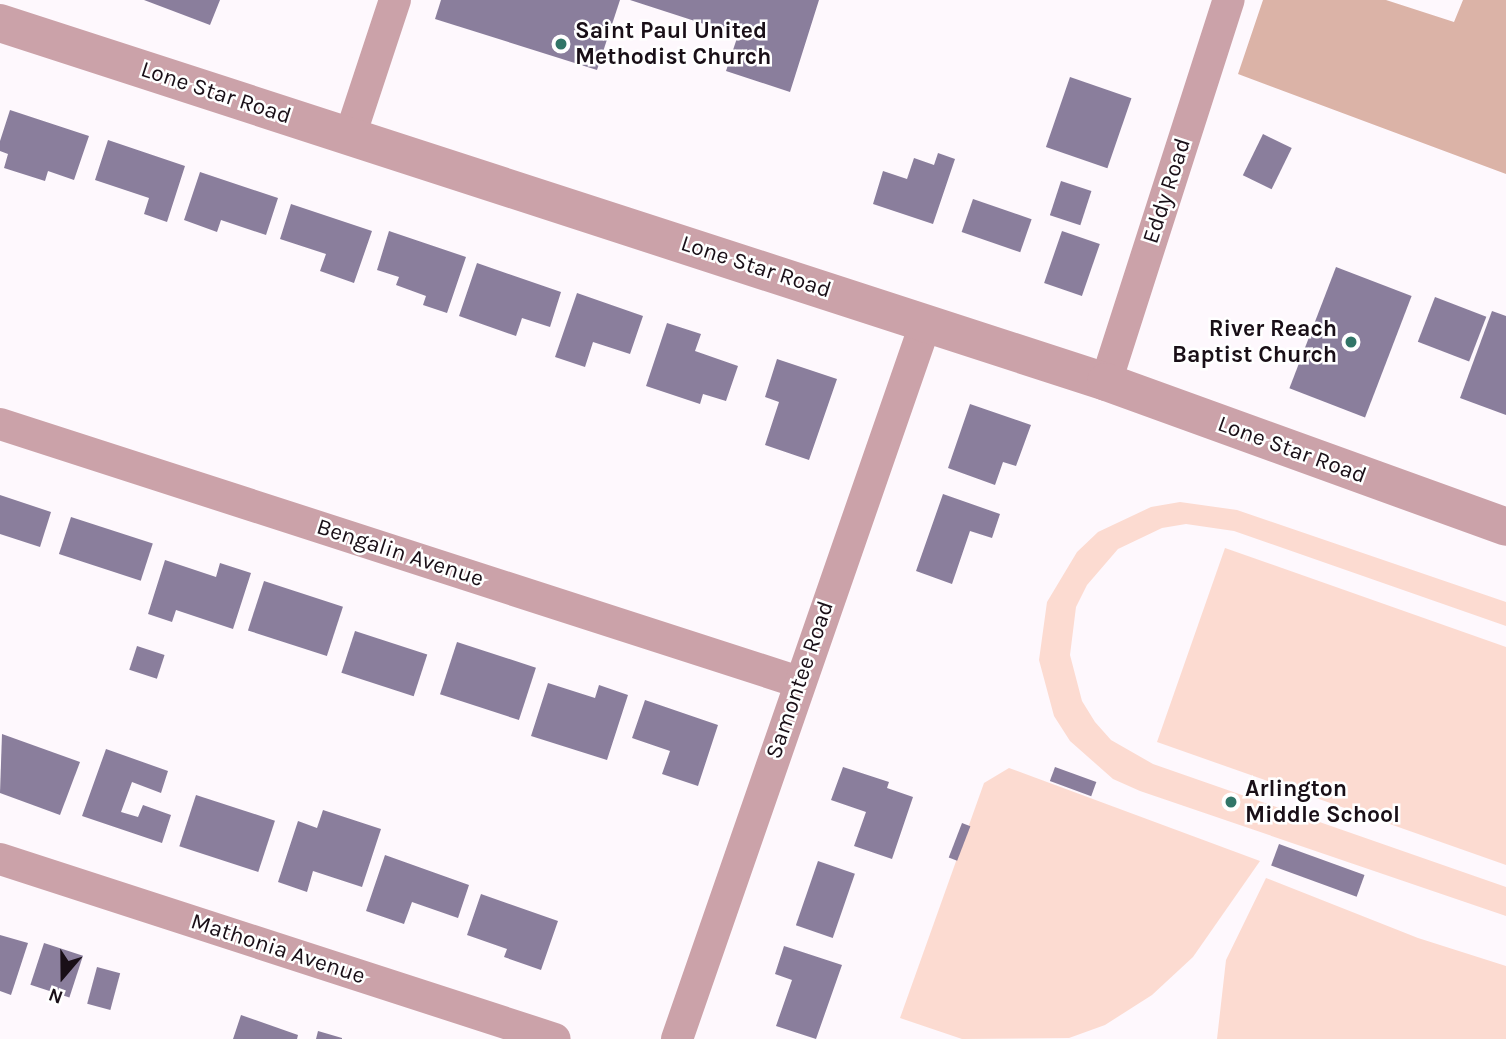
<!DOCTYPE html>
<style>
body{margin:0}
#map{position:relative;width:1506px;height:1039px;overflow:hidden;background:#fef8fd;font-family:Karla,sans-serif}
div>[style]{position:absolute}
.green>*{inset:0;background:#fcdbd1}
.forest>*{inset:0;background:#dbb3a7}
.building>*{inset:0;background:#8a7e9c;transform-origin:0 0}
.minor>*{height:32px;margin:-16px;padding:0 16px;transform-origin:16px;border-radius:16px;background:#cba2a9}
.tertiary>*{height:38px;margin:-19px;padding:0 19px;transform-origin:19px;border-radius:19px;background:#cba2a9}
.dots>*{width:19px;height:19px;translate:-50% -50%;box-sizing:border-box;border:4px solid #fff;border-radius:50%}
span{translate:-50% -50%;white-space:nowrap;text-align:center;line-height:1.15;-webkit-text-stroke:5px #fff;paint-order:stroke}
.poi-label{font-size:23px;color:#190f17;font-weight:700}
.left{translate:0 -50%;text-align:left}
.right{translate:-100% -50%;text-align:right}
.street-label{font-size:23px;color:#190f17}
.north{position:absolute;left:28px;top:941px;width:70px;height:70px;-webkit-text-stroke:5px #fff;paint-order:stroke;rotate:200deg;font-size:19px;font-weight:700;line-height:28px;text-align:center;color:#190f17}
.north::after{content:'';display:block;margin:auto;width:24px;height:32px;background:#190f17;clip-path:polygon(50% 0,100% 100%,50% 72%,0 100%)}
</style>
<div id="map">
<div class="green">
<div style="clip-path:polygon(1180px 502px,1237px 510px,1506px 602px,1506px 626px,1234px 531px,1186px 524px,1162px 528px,1118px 549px,1087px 585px,1076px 607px,1070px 655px,1082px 701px,1095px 722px,1111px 740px,1153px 764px,1506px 887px,1506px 916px,1140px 791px,1113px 779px,1070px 741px,1054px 716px,1039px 660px,1047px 602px,1077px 552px,1098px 532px,1151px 507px)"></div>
<div style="clip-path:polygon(1225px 548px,1506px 647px,1506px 865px,1157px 742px)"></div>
<div style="clip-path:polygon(1009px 768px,1260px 861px,1193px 957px,1152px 995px,1105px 1025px,1069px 1038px,962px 1039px,900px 1018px,984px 783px)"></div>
<div style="clip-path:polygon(1266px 878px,1418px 938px,1506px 966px,1506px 1039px,1217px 1039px,1226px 960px)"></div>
</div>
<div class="forest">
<div style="clip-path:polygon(1263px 0,1386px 0,1454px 22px,1463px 0,1506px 0,1506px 174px,1238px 74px)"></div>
</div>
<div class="building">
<div style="clip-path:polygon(144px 0,220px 0,210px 25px)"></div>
<div style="clip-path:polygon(441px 0,620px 0,597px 70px,435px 19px)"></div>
<div style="clip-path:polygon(630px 0,819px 0,790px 92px,726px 71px,738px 35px)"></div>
<div style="left:1070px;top:77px;width:65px;height:74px;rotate:19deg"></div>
<div style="clip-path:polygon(10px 110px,89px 136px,74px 180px,48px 171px,45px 181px,4px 168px,8px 154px,0 151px,0 141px)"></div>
<div style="left:1263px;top:134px;width:32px;height:46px;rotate:26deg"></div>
<div style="clip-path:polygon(108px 140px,185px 166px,167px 222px,144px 214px,149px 198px,95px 180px)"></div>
<div style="clip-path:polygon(938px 153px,955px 159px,933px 224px,873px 204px,883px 171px,907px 179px,914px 158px,934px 165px)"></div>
<div style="clip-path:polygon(200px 172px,278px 198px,266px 235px,221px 220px,217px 232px,184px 220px)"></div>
<div style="left:1061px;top:181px;width:32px;height:36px;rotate:18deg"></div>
<div style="left:973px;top:199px;width:62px;height:35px;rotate:19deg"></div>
<div style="clip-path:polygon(291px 204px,372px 231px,354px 283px,320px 271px,326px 254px,280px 239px)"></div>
<div style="clip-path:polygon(389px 231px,466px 257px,447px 313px,423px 305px,426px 296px,396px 285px,399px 277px,377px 270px)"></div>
<div style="left:1062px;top:231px;width:40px;height:55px;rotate:19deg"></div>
<div style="clip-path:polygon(477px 263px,561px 292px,550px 327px,522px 318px,516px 336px,459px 316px)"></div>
<div style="left:1336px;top:267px;width:81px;height:130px;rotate:21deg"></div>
<div style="clip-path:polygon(577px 293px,643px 316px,630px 354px,593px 342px,585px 367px,555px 357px)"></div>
<div style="left:1435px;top:297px;width:55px;height:48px;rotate:21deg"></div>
<div style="clip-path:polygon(1492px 311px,1506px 316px,1506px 415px,1460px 398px)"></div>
<div style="clip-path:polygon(667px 323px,701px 334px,695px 351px,738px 366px,726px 401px,703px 394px,700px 404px,646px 386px)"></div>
<div style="clip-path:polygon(777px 359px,837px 379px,809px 460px,765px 445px,779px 402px,765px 397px)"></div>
<div style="clip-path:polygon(970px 404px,1031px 425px,1016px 466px,1003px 462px,995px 485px,948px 468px)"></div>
<div style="clip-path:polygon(943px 494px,1000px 514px,992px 538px,970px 531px,952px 584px,916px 571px)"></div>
<div style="clip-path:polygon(0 495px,51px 512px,40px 547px,0 534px)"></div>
<div style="left:71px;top:517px;width:86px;height:39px;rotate:18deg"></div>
<div style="clip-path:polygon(165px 560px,216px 577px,220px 563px,251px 573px,233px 629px,176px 610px,172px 622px,148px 614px)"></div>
<div style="left:264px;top:581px;width:83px;height:52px;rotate:18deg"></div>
<div style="left:355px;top:631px;width:76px;height:44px;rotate:18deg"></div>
<div style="left:457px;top:642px;width:83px;height:55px;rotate:18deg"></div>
<div style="left:137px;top:646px;width:29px;height:25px;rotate:18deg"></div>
<div style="clip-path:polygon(548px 683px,595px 698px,599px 685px,628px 695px,607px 760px,531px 736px)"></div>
<div style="clip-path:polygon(645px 700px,718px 725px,698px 786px,662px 774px,670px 751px,632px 738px)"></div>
<div style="clip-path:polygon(2px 734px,80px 762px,60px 815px,0 793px)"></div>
<div style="clip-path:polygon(106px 749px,168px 771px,161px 793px,132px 782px,121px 812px,138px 817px,143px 805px,171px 815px,162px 843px,82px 816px)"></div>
<div style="clip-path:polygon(843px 767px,889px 782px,887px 788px,913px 797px,892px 859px,854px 846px,866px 812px,831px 800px)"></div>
<div style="left:1055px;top:767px;width:44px;height:15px;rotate:20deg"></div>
<div style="left:196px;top:795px;width:83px;height:54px;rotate:18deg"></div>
<div style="clip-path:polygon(323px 810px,381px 829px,362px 887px,313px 871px,307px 892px,278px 882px,298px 821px,317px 828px)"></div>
<div style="left:962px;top:823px;width:9px;height:37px;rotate:21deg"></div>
<div style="left:1279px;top:844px;width:91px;height:23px;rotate:20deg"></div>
<div style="clip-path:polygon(385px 855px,469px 885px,458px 918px,412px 902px,404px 924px,366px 911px)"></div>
<div style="left:818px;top:861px;width:39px;height:68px;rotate:19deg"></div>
<div style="clip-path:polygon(481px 894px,558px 921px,541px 970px,504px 957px,507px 949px,467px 935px)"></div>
<div style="clip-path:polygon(0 935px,28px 943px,11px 995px,0 991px)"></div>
<div style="left:44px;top:943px;width:41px;height:44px;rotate:18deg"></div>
<div style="clip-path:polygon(784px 946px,842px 965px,816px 1039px,776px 1026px,792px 980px,775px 974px)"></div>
<div style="left:97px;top:967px;width:24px;height:38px;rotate:15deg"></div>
<div style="clip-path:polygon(241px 1015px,298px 1035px,297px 1039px,233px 1039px)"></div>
<div style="clip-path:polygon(318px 1031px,342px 1038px,342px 1039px,316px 1039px)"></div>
</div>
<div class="minor">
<div style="left:350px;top:136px;width:143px;rotate:-71.7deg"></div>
<div style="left:1106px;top:382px;width:401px;rotate:-72.2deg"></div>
<div style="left:0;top:424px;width:840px;rotate:17.9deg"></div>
<div style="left:0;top:859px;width:583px;rotate:17.97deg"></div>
<div style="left:677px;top:1039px;width:759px;rotate:-70.85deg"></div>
</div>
<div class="tertiary">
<div style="left:0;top:23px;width:1163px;rotate:17.98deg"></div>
<div style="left:1106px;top:382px;width:425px;rotate:19.9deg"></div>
</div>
<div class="dots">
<div style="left:561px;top:44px;background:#317567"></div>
<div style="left:1351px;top:342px;background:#317567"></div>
<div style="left:1231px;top:802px;background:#317567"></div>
</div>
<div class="poi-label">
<span class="left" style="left:575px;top:44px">Saint Paul United<br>Methodist Church</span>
<span class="right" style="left:1337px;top:342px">River Reach<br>Baptist Church</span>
<span class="left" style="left:1245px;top:802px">Arlington<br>Middle School</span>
</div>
<div class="street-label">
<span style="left:216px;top:93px;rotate:18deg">Lone Star Road</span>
<span style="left:1167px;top:191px;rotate:-72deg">Eddy Road</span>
<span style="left:756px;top:267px;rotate:18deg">Lone Star Road</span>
<span style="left:1292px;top:450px;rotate:20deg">Lone Star Road</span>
<span style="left:400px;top:553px;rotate:18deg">Bengalin Avenue</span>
<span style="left:800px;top:680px;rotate:-71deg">Samontee Road</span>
<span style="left:278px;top:949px;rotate:18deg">Mathonia Avenue</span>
</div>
<div class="north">N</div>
</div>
